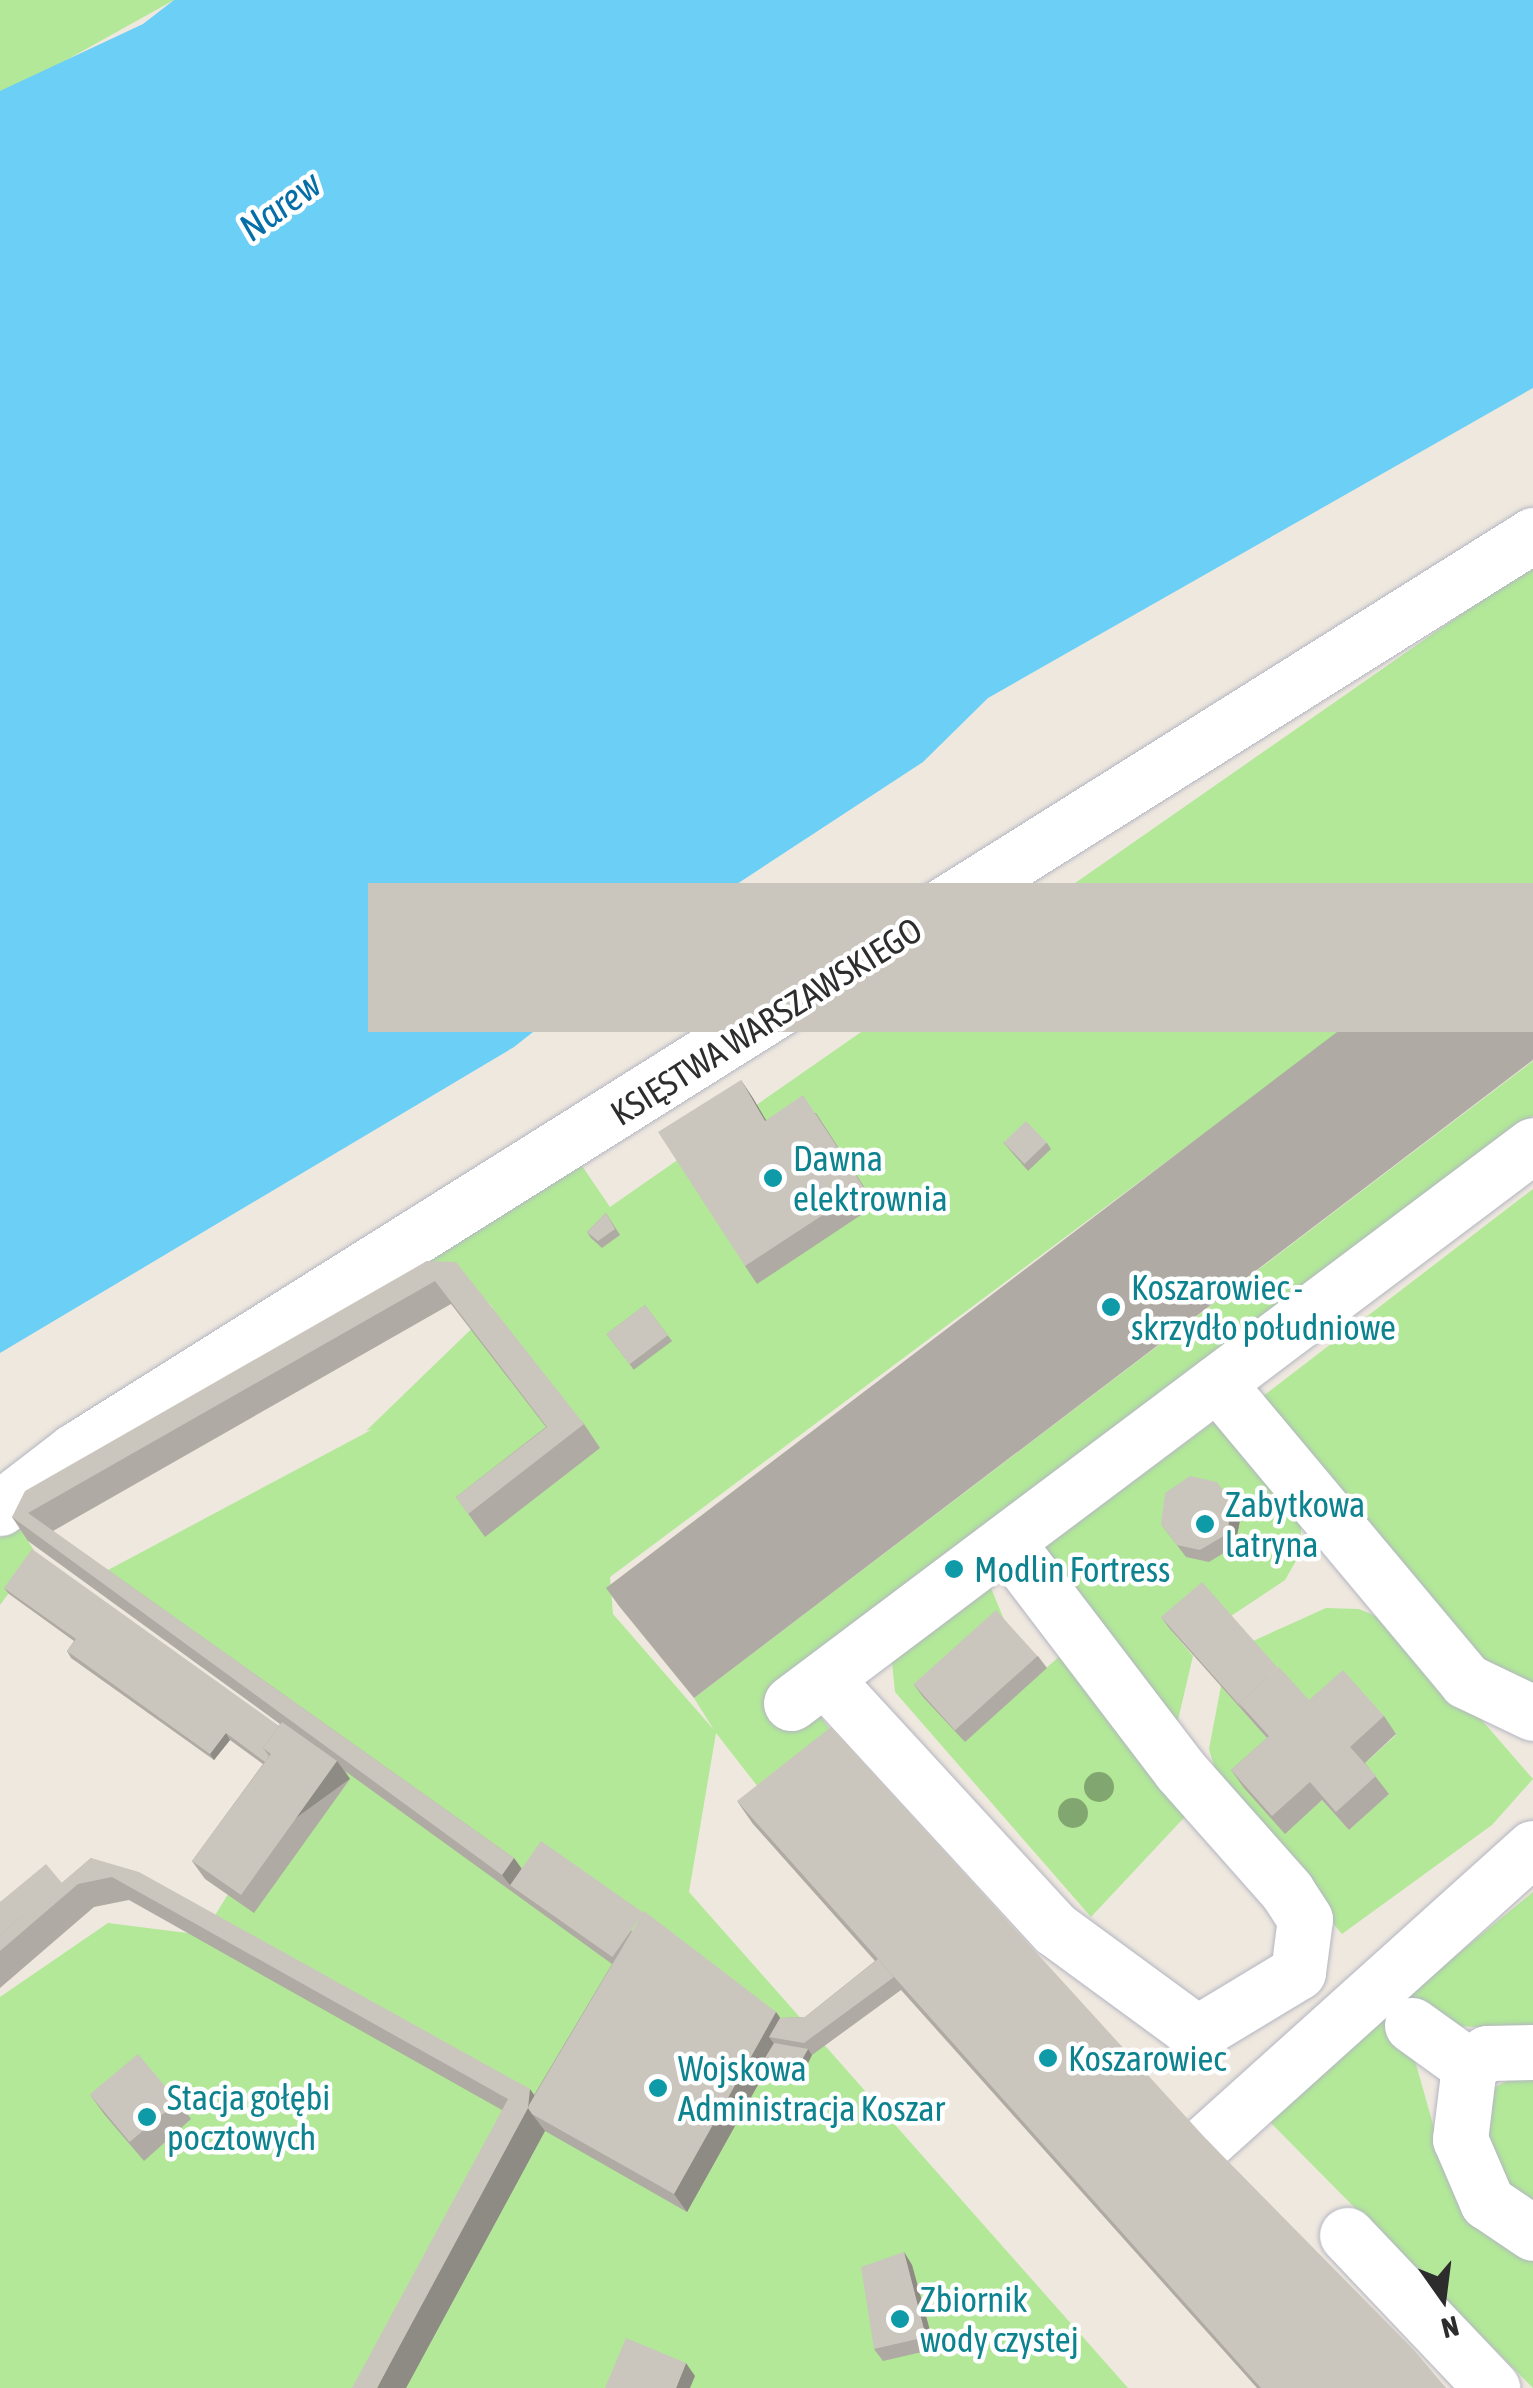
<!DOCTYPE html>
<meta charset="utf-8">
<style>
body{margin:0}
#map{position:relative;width:1533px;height:2388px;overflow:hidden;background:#efe8df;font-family:"Asap Condensed",sans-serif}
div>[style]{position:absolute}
.green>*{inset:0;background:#b2e898}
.water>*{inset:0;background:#6ccff6}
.roads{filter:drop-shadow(0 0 2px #b3b5c1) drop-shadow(0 0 2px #b3b5c1)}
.minor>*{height:55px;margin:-27.5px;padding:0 27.5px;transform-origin:27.5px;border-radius:27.5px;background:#fff}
.trees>*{width:30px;height:30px;margin:-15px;border-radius:50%;background:#82a670}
.wall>*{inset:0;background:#afaaa3;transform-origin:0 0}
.shaded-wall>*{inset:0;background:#8e8b84;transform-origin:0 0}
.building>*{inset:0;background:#cbc6bd;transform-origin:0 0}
.dots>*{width:28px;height:28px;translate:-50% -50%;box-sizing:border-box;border:5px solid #fff;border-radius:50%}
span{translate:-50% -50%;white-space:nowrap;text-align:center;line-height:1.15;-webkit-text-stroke:9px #fff;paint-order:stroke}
.street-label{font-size:35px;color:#2d2d2d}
.culture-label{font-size:35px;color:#0d838f}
.left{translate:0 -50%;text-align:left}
.water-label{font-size:38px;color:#056ea8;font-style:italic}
.north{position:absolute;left:1393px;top:2248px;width:100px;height:100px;-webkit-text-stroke:8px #fff;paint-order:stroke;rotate:166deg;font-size:28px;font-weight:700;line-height:40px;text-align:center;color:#2d2d2d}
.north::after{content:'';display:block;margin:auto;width:35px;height:45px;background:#2d2d2d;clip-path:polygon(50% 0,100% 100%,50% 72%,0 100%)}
</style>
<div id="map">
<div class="green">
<div style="clip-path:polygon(0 0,174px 0,0 97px)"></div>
<div style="clip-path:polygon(1533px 564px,1533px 888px,610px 1577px,613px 1614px,714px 1730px,694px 1698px,1533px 1061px,1533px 1116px,797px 1688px,847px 1750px,772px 1805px,716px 1733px,689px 1892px,1128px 2388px,0 2388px,0 1997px,108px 1923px,203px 1935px,320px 1744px,93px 1578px,373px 1429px,366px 1431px,493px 1308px,472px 1285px,28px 1541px,37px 1555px,0 1605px,0 1538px,26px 1510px,578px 1160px,610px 1207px)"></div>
<div style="clip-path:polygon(1533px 1189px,1533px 1688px,1486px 1668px,1258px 1400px)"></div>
<div style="clip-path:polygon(1220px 1417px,1301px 1513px,1301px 1552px,1285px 1580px,1231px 1616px,1171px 1630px,1193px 1656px,1174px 1737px,1036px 1554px)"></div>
<div style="clip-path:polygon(991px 1588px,1005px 1622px,964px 1742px,1063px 1653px,1195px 1806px,1091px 1917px,895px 1692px,892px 1662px)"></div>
<div style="clip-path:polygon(1326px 1608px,1359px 1609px,1401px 1627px,1533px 1779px,1492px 1825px,1342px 1934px,1223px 1797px,1209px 1749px,1221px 1686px,1281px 1754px,1285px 1833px,1322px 1800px,1349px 1830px,1388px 1794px,1363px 1765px,1396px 1735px,1321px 1718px,1253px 1641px)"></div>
<div style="clip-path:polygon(1533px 1892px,1533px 2029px,1450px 2026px,1403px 1999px)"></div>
<div style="clip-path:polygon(1386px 2015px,1414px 2057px,1447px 2174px,1533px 2257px,1533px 2388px,1269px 2121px)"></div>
<div style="clip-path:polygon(1533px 2068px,1533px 2221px,1482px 2160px,1489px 2090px)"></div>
</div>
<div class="water">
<div style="clip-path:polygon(174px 0,1533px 0,1533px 388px,988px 698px,923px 762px,641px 947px,514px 1047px,0 1353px,0 91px,143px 24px)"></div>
</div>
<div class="roads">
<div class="minor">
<div style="left:1217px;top:1383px;width:388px;rotate:50.1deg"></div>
<div style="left:1466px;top:1681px;width:74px;rotate:25.5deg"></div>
<div style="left:0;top:1508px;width:93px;rotate:-37.6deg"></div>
<div style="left:74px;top:1451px;width:1723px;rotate:-32.12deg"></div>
<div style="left:825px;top:1679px;width:340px;rotate:47.4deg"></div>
<div style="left:1055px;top:1929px;width:176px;rotate:36.2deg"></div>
<div style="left:1197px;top:2033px;width:118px;rotate:-31.1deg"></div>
<div style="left:1298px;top:1972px;width:53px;rotate:-82.5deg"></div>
<div style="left:1305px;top:1919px;width:33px;rotate:-123deg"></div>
<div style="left:1287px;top:1891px;width:162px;rotate:-131.5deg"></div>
<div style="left:1180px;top:1770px;width:287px;rotate:-127.3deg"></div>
<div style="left:791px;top:1703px;width:928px;rotate:-36.94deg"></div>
<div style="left:1412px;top:2025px;width:70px;rotate:35.7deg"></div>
<div style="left:1533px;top:2052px;width:46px;rotate:178.8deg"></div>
<div style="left:1487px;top:2053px;width:22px;rotate:144deg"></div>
<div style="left:1469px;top:2066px;width:74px;rotate:97deg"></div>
<div style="left:1460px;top:2139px;width:69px;rotate:66.8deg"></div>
<div style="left:1487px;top:2202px;width:55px;rotate:34deg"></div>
<div style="left:1205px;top:2143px;width:441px;rotate:-42deg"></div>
<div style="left:1347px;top:2235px;width:211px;rotate:46.5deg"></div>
</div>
</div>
<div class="trees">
<div style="left:1099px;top:1787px"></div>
<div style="left:1073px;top:1813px"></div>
</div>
<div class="wall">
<div style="clip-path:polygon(1533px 883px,1533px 1060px,694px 1698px,619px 1606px,606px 1588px)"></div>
<div style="clip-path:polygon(741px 1080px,766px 1120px,816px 1113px,876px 1205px,757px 1284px,745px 1266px)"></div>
<div style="clip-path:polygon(1003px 1142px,1047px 1143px,1051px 1149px,1028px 1171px)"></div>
<div style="clip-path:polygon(606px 1213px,620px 1235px,602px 1248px,591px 1238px,587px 1232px)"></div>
<div style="clip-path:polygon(427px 1261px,584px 1424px,600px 1448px,485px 1537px,456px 1497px,546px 1427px,451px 1304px,53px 1531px,514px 1858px,522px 1869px,776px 2012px,780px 2018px,805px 2017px,875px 1961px,753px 1824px,737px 1801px,1207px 2140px,1446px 2388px,1257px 2388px,901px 1990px,812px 2055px,799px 2081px,769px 2065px,687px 2212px,545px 2131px,406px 2388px,502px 2110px,129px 1900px,94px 1907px,0 1988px,0 1902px,62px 1883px,91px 1858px,534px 2095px,612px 1964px,345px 1771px,350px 1779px,254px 1913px,205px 1879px,192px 1861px,263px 1764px,230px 1740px,214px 1760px,71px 1658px,67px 1651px,74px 1641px,9px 1594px,4px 1588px,279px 1726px,280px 1724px,28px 1541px,12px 1517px)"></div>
<div style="left:645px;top:1305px;width:45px;height:48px;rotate:53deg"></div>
<div style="clip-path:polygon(1241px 1515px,1235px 1546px,1209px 1562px,1186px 1557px,1161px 1524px)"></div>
<div style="clip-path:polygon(1161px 1617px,1309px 1700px,1384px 1716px,1396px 1734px,1365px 1763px,1389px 1794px,1349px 1830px,1322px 1800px,1285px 1834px,1244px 1788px,1231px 1770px,1267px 1738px,1170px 1629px)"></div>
<div style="clip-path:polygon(1038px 1656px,1047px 1668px,965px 1742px,923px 1697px,914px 1685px)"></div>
<div style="clip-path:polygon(91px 2096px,178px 2101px,191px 2119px,144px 2161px,104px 2114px)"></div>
<div style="clip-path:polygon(904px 2252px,912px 2265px,935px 2349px,883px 2361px,874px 2349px)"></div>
</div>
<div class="shaded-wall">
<div style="clip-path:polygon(741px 1080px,753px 1098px,777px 1139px,765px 1121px)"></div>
<div style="clip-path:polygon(1232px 1503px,1241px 1515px,1235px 1546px,1227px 1534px)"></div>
<div style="clip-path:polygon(226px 1733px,230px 1740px,214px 1760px,210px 1754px)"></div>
<div style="left:337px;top:1761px;width:22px;height:165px;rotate:54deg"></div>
<div style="clip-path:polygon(514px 1858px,530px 1881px,510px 1885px,502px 1875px)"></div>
<div style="clip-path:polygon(776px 2012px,789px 2030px,769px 2037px,778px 2049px,765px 2058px,769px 2065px,687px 2212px,674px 2194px)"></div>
<div style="clip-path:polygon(808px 2049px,812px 2055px,799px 2081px,794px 2074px)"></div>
<div style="clip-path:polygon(530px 2089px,546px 2112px,532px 2114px,545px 2131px,406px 2388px,377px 2388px)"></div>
<div style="clip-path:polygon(904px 2252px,912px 2265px,935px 2349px,926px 2337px)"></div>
<div style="clip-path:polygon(686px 2363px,695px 2376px,690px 2388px,676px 2388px)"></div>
</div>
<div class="building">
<div style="left:1533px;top:883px;width:149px;height:1165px;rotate:90deg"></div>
<div style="clip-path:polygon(741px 1080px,765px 1121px,803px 1095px,864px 1188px,745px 1266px,658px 1132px)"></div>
<div style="left:1026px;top:1121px;width:30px;height:31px;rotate:46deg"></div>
<div style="clip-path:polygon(606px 1213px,615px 1229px,598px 1241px,587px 1232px)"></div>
<div style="clip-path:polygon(427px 1261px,456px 1262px,584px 1424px,468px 1514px,456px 1497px,547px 1427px,435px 1281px,28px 1513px,514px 1858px,502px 1875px,12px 1517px,25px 1491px)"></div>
<div style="left:645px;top:1305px;width:38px;height:48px;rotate:53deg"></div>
<div style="clip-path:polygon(1190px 1476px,1217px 1482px,1232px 1503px,1227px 1534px,1200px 1550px,1177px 1545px,1161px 1524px,1165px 1493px)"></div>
<div style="clip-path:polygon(32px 1549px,279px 1726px,263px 1748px,269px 1756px,265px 1762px,226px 1733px,210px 1754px,67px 1651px,76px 1639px,4px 1588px)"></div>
<div style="clip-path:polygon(1202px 1582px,1278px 1668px,1239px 1703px,1243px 1709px,1161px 1617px)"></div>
<div style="left:996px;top:1610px;width:62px;height:111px;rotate:48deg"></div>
<div style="clip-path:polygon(1279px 1667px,1309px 1700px,1343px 1670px,1384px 1716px,1350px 1747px,1376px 1776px,1336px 1812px,1310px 1782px,1272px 1816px,1231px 1770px,1269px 1736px,1239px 1703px)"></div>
<div style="clip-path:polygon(282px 1722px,337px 1761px,241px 1895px,192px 1861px,271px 1754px,263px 1748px)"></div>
<div style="clip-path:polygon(831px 1727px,1207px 2140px,1414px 2350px,1446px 2388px,1261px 2388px,737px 1801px)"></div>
<div style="left:541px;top:1841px;width:125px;height:54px;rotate:35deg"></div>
<div style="clip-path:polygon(91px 1858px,139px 1872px,530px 2089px,528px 2108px,377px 2388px,352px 2388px,508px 2099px,112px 1877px,78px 1884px,0 1951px,0 1935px)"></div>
<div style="clip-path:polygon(46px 1864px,62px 1883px,0 1935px,0 1902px)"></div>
<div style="clip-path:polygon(644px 1911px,776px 2012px,674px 2194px,532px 2114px,528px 2108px,529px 2105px)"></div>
<div style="clip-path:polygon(878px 1959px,894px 1977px,804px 2043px,769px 2037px,780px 2018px,805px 2017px)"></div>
<div style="clip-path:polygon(774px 2043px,808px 2049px,794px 2074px,765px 2058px)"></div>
<div style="left:138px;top:2054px;width:62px;height:63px;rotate:50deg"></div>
<div style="clip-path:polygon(904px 2252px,926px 2337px,874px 2349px,861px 2267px)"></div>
<div style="clip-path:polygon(626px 2338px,686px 2363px,676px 2388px,605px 2388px)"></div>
</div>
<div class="dots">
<div style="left:773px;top:1178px;background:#0f9aa8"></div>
<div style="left:1111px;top:1307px;background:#0f9aa8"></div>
<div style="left:1205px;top:1524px;background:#0f9aa8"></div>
<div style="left:954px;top:1569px;background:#0f9aa8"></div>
<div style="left:1048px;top:2058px;background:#0f9aa8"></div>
<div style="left:658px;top:2088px;background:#0f9aa8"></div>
<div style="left:147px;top:2117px;background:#0f9aa8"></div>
<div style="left:900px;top:2319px;background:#0f9aa8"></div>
</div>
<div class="street-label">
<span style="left:766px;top:1021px;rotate:-32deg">KSIĘSTWA WARSZAWSKIEGO</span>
</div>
<div class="culture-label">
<span class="left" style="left:793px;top:1178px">Dawna<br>elektrownia</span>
<span class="left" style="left:1131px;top:1307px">Koszarowiec -<br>skrzydło południowe</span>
<span class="left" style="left:1225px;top:1524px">Zabytkowa<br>latryna</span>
<span class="left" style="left:974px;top:1569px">Modlin Fortress</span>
<span class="left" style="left:1068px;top:2058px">Koszarowiec</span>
<span class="left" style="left:678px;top:2088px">Wojskowa<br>Administracja Koszar</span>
<span class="left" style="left:167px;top:2117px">Stacja gołębi<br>pocztowych</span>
<span class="left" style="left:920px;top:2319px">Zbiornik<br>wody czystej</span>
</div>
<div class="water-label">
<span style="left:280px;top:206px;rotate:-36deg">Narew</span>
</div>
<div class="north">N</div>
</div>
